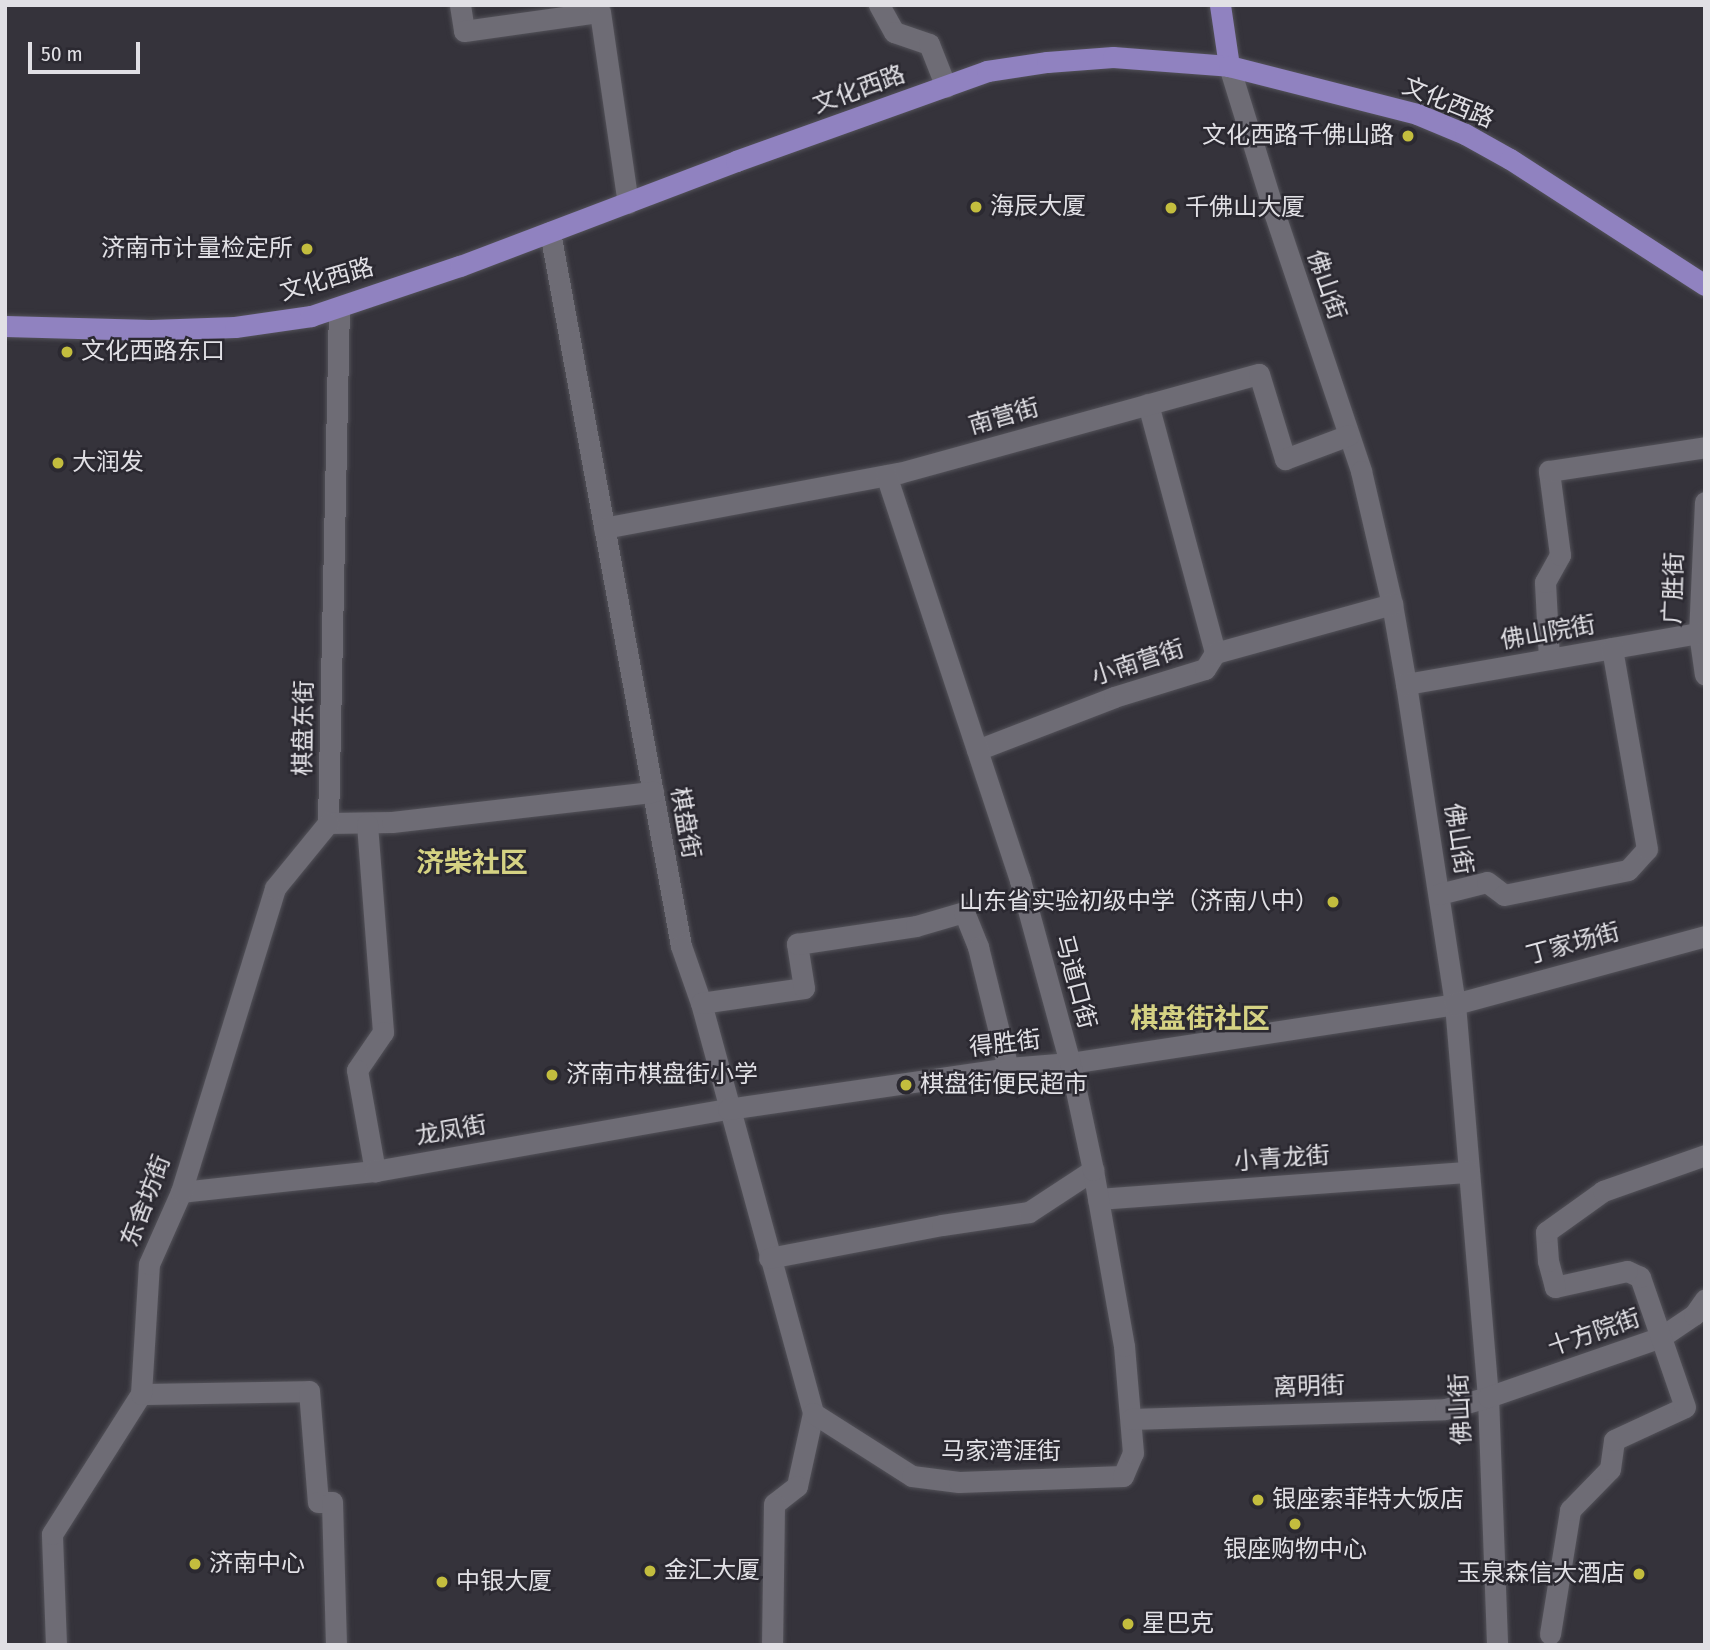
<!DOCTYPE html>
<meta charset="utf-8">
<style>
body{margin:0}
#map{position:relative;width:1710px;height:1650px;overflow:hidden;background:#35333b;font-family:"Fira Sans Condensed","Noto Sans SC",sans-serif}
div>[style]{position:absolute}
.roads{filter:drop-shadow(0 0 2px #535259) drop-shadow(0 0 2px #535259)}
.minor>*{height:21px;margin:-10.5px;padding:0 10.5px;transform-origin:10.5px;border-radius:10.5px;background:#6e6c75}
.major>*{height:21px;margin:-10.5px;padding:0 10.5px;transform-origin:10.5px;border-radius:10.5px;background:#9082c0}
.dots>*{width:19px;height:19px;translate:-50% -50%;box-sizing:border-box;border:4px solid #2b2931;border-radius:50%}
span{translate:-50% -50%;white-space:nowrap;text-align:center;line-height:1.15;-webkit-text-stroke:5px #2b2931;paint-order:stroke}
.street-label{font-size:24px;color:#e1e0e5}
.poi-label{font-size:24px;color:#e1e0e5}
.right{translate:-100% -50%;text-align:right}
.left{translate:0 -50%;text-align:left}
.quarter-label{font-size:28px;color:#d5d283;font-weight:700}
.frame{position:absolute;inset:0;border:7px solid #e1e0e5;pointer-events:none}
.scale{position:absolute;left:28px;top:42px;width:112px;height:32px;box-sizing:border-box;border:4px solid #e1e0e5;border-top:0;padding-left:9px;font-size:21px;line-height:24px;white-space:nowrap;color:#e1e0e5;-webkit-text-stroke:5px #2b2931;paint-order:stroke}
</style>
<div id="map">
<div class="roads">
<div class="minor">
<div style="left:460px;top:5px;width:26px;rotate:81deg"></div>
<div style="left:464px;top:31px;width:137px;rotate:-8deg"></div>
<div style="left:600px;top:12px;width:193px;rotate:81.7deg"></div>
<div style="left:879px;top:5px;width:31px;rotate:61deg"></div>
<div style="left:894px;top:32px;width:37px;rotate:19deg"></div>
<div style="left:929px;top:44px;width:46px;rotate:68.4deg"></div>
<div style="left:1229px;top:66px;width:156px;rotate:72.8deg"></div>
<div style="left:1275px;top:215px;width:270px;rotate:71.4deg"></div>
<div style="left:1361px;top:471px;width:137px;rotate:76.9deg"></div>
<div style="left:1392px;top:604px;width:81px;rotate:80.1deg"></div>
<div style="left:1406px;top:684px;width:324px;rotate:81.3deg"></div>
<div style="left:1455px;top:1004px;width:394px;rotate:85.2deg"></div>
<div style="left:1488px;top:1397px;width:248px;rotate:87.9deg"></div>
<div style="left:550px;top:232px;width:726px;rotate:79.6deg"></div>
<div style="left:681px;top:946px;width:60px;rotate:70.7deg"></div>
<div style="left:701px;top:1003px;width:425px;rotate:74.7deg"></div>
<div style="left:813px;top:1413px;width:75px;rotate:102.4deg"></div>
<div style="left:797px;top:1486px;width:29px;rotate:142deg"></div>
<div style="left:774px;top:1504px;width:141px;rotate:90.8deg"></div>
<div style="left:1148px;top:404px;width:258px;rotate:74.9deg"></div>
<div style="left:1705px;top:502px;width:131px;rotate:92.6deg"></div>
<div style="left:1699px;top:633px;width:42px;rotate:81.9deg"></div>
<div style="left:604px;top:528px;width:300px;rotate:-10.6deg"></div>
<div style="left:899px;top:473px;width:373px;rotate:-15.4deg"></div>
<div style="left:1259px;top:374px;width:89px;rotate:73deg"></div>
<div style="left:1285px;top:459px;width:68px;rotate:-20.6deg"></div>
<div style="left:1549px;top:659px;width:77px;rotate:-93deg"></div>
<div style="left:1545px;top:582px;width:31px;rotate:-61deg"></div>
<div style="left:1560px;top:555px;width:85px;rotate:-97.5deg"></div>
<div style="left:1549px;top:471px;width:158px;rotate:-8.7deg"></div>
<div style="left:1406px;top:684px;width:297px;rotate:-9.9deg"></div>
<div style="left:977px;top:750px;width:147px;rotate:-21.1deg"></div>
<div style="left:1114px;top:697px;width:95px;rotate:-17.1deg"></div>
<div style="left:1205px;top:669px;width:19px;rotate:-58deg"></div>
<div style="left:1215px;top:653px;width:184px;rotate:-15.5deg"></div>
<div style="left:328px;top:823px;width:516px;rotate:-88.78deg"></div>
<div style="left:328px;top:823px;width:64px;rotate:-0.9deg"></div>
<div style="left:392px;top:822px;width:263px;rotate:-6.6deg"></div>
<div style="left:367px;top:824px;width:209px;rotate:85.6deg"></div>
<div style="left:383px;top:1032px;width:46px;rotate:124.4deg"></div>
<div style="left:357px;top:1070px;width:103px;rotate:79.9deg"></div>
<div style="left:1439px;top:894px;width:49px;rotate:-14deg"></div>
<div style="left:1487px;top:882px;width:21px;rotate:37deg"></div>
<div style="left:1504px;top:895px;width:126px;rotate:-11.4deg"></div>
<div style="left:1628px;top:870px;width:28px;rotate:-48deg"></div>
<div style="left:1647px;top:849px;width:204px;rotate:-99.9deg"></div>
<div style="left:701px;top:1003px;width:104px;rotate:-8.3deg"></div>
<div style="left:804px;top:988px;width:45px;rotate:-99deg"></div>
<div style="left:797px;top:944px;width:120px;rotate:-8.6deg"></div>
<div style="left:916px;top:926px;width:50px;rotate:-16.3deg"></div>
<div style="left:964px;top:912px;width:38px;rotate:68deg"></div>
<div style="left:978px;top:947px;width:125px;rotate:76.1deg"></div>
<div style="left:181px;top:1192px;width:195px;rotate:-6.2deg"></div>
<div style="left:375px;top:1171px;width:358px;rotate:-10deg"></div>
<div style="left:728px;top:1109px;width:283px;rotate:-8.3deg"></div>
<div style="left:1008px;top:1068px;width:62px;rotate:-4.6deg"></div>
<div style="left:1070px;top:1063px;width:389px;rotate:-8.7deg"></div>
<div style="left:1455px;top:1004px;width:259px;rotate:-15.2deg"></div>
<div style="left:1098px;top:1199px;width:372px;rotate:-4.2deg"></div>
<div style="left:769px;top:1258px;width:176px;rotate:-10.8deg"></div>
<div style="left:942px;top:1225px;width:88px;rotate:-8.5deg"></div>
<div style="left:1029px;top:1212px;width:77px;rotate:-33.3deg"></div>
<div style="left:141px;top:1394px;width:168px;rotate:-1deg"></div>
<div style="left:309px;top:1391px;width:111px;rotate:85.4deg"></div>
<div style="left:318px;top:1502px;width:14px"></div>
<div style="left:332px;top:1502px;width:143px;rotate:88.4deg"></div>
<div style="left:813px;top:1413px;width:117px;rotate:32.5deg"></div>
<div style="left:912px;top:1476px;width:47px;rotate:7.3deg"></div>
<div style="left:959px;top:1482px;width:164px;rotate:-2.1deg"></div>
<div style="left:1123px;top:1476px;width:25px;rotate:-67deg"></div>
<div style="left:1133px;top:1453px;width:107px;rotate:-94.8deg"></div>
<div style="left:1124px;top:1346px;width:179px;rotate:-100deg"></div>
<div style="left:1093px;top:1170px;width:109px;rotate:-102.1deg"></div>
<div style="left:1070px;top:1063px;width:190px;rotate:-105.3deg"></div>
<div style="left:1020px;top:880px;width:426px;rotate:-108.3deg"></div>
<div style="left:1131px;top:1419px;width:314px;rotate:-1.8deg"></div>
<div style="left:1445px;top:1409px;width:45px;rotate:-15.6deg"></div>
<div style="left:1488px;top:1397px;width:183px;rotate:-19.1deg"></div>
<div style="left:1661px;top:1337px;width:40px;rotate:-34deg"></div>
<div style="left:1694px;top:1315px;width:19px;rotate:-55deg"></div>
<div style="left:1550px;top:1634px;width:126px;rotate:-80.8deg"></div>
<div style="left:1570px;top:1510px;width:57px;rotate:-45.7deg"></div>
<div style="left:1610px;top:1469px;width:29px;rotate:-82deg"></div>
<div style="left:1614px;top:1440px;width:78px;rotate:-24.9deg"></div>
<div style="left:1685px;top:1407px;width:138px;rotate:-109.1deg"></div>
<div style="left:1640px;top:1277px;width:14px;rotate:-155deg"></div>
<div style="left:1627px;top:1271px;width:74px;rotate:167.5deg"></div>
<div style="left:1555px;top:1287px;width:27px;rotate:-105deg"></div>
<div style="left:1548px;top:1261px;width:29px;rotate:-94deg"></div>
<div style="left:1546px;top:1232px;width:70px;rotate:-35.7deg"></div>
<div style="left:1603px;top:1191px;width:108px;rotate:-19.4deg"></div>
<div style="left:56px;top:1645px;width:111px;rotate:-92.1deg"></div>
<div style="left:52px;top:1534px;width:166px;rotate:-57.6deg"></div>
<div style="left:141px;top:1394px;width:130px;rotate:-86.5deg"></div>
<div style="left:149px;top:1264px;width:79px;rotate:-66deg"></div>
<div style="left:181px;top:1192px;width:318px;rotate:-72.8deg"></div>
<div style="left:275px;top:888px;width:84px;rotate:-50.8deg"></div>
</div>
<div class="major">
<div style="left:1220px;top:5px;width:62px;rotate:81.6deg"></div>
<div style="left:5px;top:326px;width:146px;rotate:1.6deg"></div>
<div style="left:151px;top:330px;width:84px;rotate:-2deg"></div>
<div style="left:235px;top:327px;width:77px;rotate:-8.2deg"></div>
<div style="left:311px;top:316px;width:157px;rotate:-18.6deg"></div>
<div style="left:460px;top:266px;width:295px;rotate:-20.8deg"></div>
<div style="left:736px;top:161px;width:267px;rotate:-19.7deg"></div>
<div style="left:987px;top:71px;width:61px;rotate:-8.5deg"></div>
<div style="left:1047px;top:62px;width:66px;rotate:-4.3deg"></div>
<div style="left:1113px;top:57px;width:116px;rotate:4.4deg"></div>
<div style="left:1229px;top:66px;width:194px;rotate:14.3deg"></div>
<div style="left:1417px;top:114px;width:52px;rotate:22.6deg"></div>
<div style="left:1465px;top:134px;width:51px;rotate:29.1deg"></div>
<div style="left:1510px;top:159px;width:232px;rotate:32.9deg"></div>
</div>
</div>
<div class="dots">
<div style="left:1408px;top:136px;background:#c3bd3e"></div>
<div style="left:976px;top:207px;background:#c3bd3e"></div>
<div style="left:1171px;top:208px;background:#c3bd3e"></div>
<div style="left:307px;top:249px;background:#c3bd3e"></div>
<div style="left:67px;top:352px;background:#c3bd3e"></div>
<div style="left:58px;top:463px;background:#c3bd3e"></div>
<div style="left:1333px;top:902px;background:#c3bd3e"></div>
<div style="left:552px;top:1075px;background:#c3bd3e"></div>
<div style="left:906px;top:1085px;background:#c3bd3e"></div>
<div style="left:1258px;top:1500px;background:#c3bd3e"></div>
<div style="left:1295px;top:1524px;background:#c3bd3e"></div>
<div style="left:195px;top:1564px;background:#c3bd3e"></div>
<div style="left:650px;top:1571px;background:#c3bd3e"></div>
<div style="left:1639px;top:1574px;background:#c3bd3e"></div>
<div style="left:442px;top:1582px;background:#c3bd3e"></div>
<div style="left:1128px;top:1624px;background:#c3bd3e"></div>
</div>
<div class="street-label">
<span style="left:859px;top:90px;rotate:-20deg">文化西路</span>
<span style="left:1448px;top:103px;rotate:22deg">文化西路</span>
<span style="left:327px;top:280px;rotate:-16deg">文化西路</span>
<span style="left:1326px;top:285px;rotate:71deg">佛山街</span>
<span style="left:1004px;top:417px;rotate:-16deg">南营街</span>
<span style="left:1674px;top:588px;rotate:-88deg">广胜街</span>
<span style="left:1548px;top:633px;rotate:-10deg">佛山院街</span>
<span style="left:1138px;top:663px;rotate:-18deg">小南营街</span>
<span style="left:304px;top:728px;rotate:-89deg">棋盘东街</span>
<span style="left:685px;top:823px;rotate:80deg">棋盘街</span>
<span style="left:1458px;top:839px;rotate:81deg">佛山街</span>
<span style="left:1573px;top:944px;rotate:-15deg">丁家场街</span>
<span style="left:1075px;top:982px;rotate:75deg">马道口街</span>
<span style="left:1005px;top:1044px;rotate:-7deg">得胜街</span>
<span style="left:451px;top:1131px;rotate:-10deg">龙凤街</span>
<span style="left:1282px;top:1159px;rotate:-4deg">小青龙街</span>
<span style="left:146px;top:1201px;rotate:-69deg">东舍坊街</span>
<span style="left:1594px;top:1333px;rotate:-19deg">十方院街</span>
<span style="left:1309px;top:1387px;rotate:-2deg">离明街</span>
<span style="left:1461px;top:1409px;rotate:-93deg">佛山街</span>
<span style="left:1001px;top:1452px">马家湾涯街</span>
</div>
<div class="poi-label">
<span class="right" style="left:1394px;top:136px">文化西路千佛山路</span>
<span class="left" style="left:990px;top:207px">海辰大厦</span>
<span class="left" style="left:1185px;top:208px">千佛山大厦</span>
<span class="right" style="left:293px;top:249px">济南市计量检定所</span>
<span class="left" style="left:81px;top:352px">文化西路东口</span>
<span class="left" style="left:72px;top:463px">大润发</span>
<span class="right" style="left:1319px;top:902px">山东省实验初级中学（济南八中）</span>
<span class="left" style="left:566px;top:1075px">济南市棋盘街小学</span>
<span class="left" style="left:920px;top:1085px">棋盘街便民超市</span>
<span class="left" style="left:1272px;top:1500px">银座索菲特大饭店</span>
<span style="left:1295px;top:1550px">银座购物中心</span>
<span class="left" style="left:209px;top:1564px">济南中心</span>
<span class="left" style="left:664px;top:1571px">金汇大厦</span>
<span class="right" style="left:1625px;top:1574px">玉泉森信大酒店</span>
<span class="left" style="left:456px;top:1582px">中银大厦</span>
<span class="left" style="left:1142px;top:1624px">星巴克</span>
</div>
<div class="quarter-label">
<span style="left:472px;top:863px">济柴社区</span>
<span style="left:1200px;top:1019px">棋盘街社区</span>
</div>
<div class="frame"></div>
<div class="scale">50 m</div>
</div>
